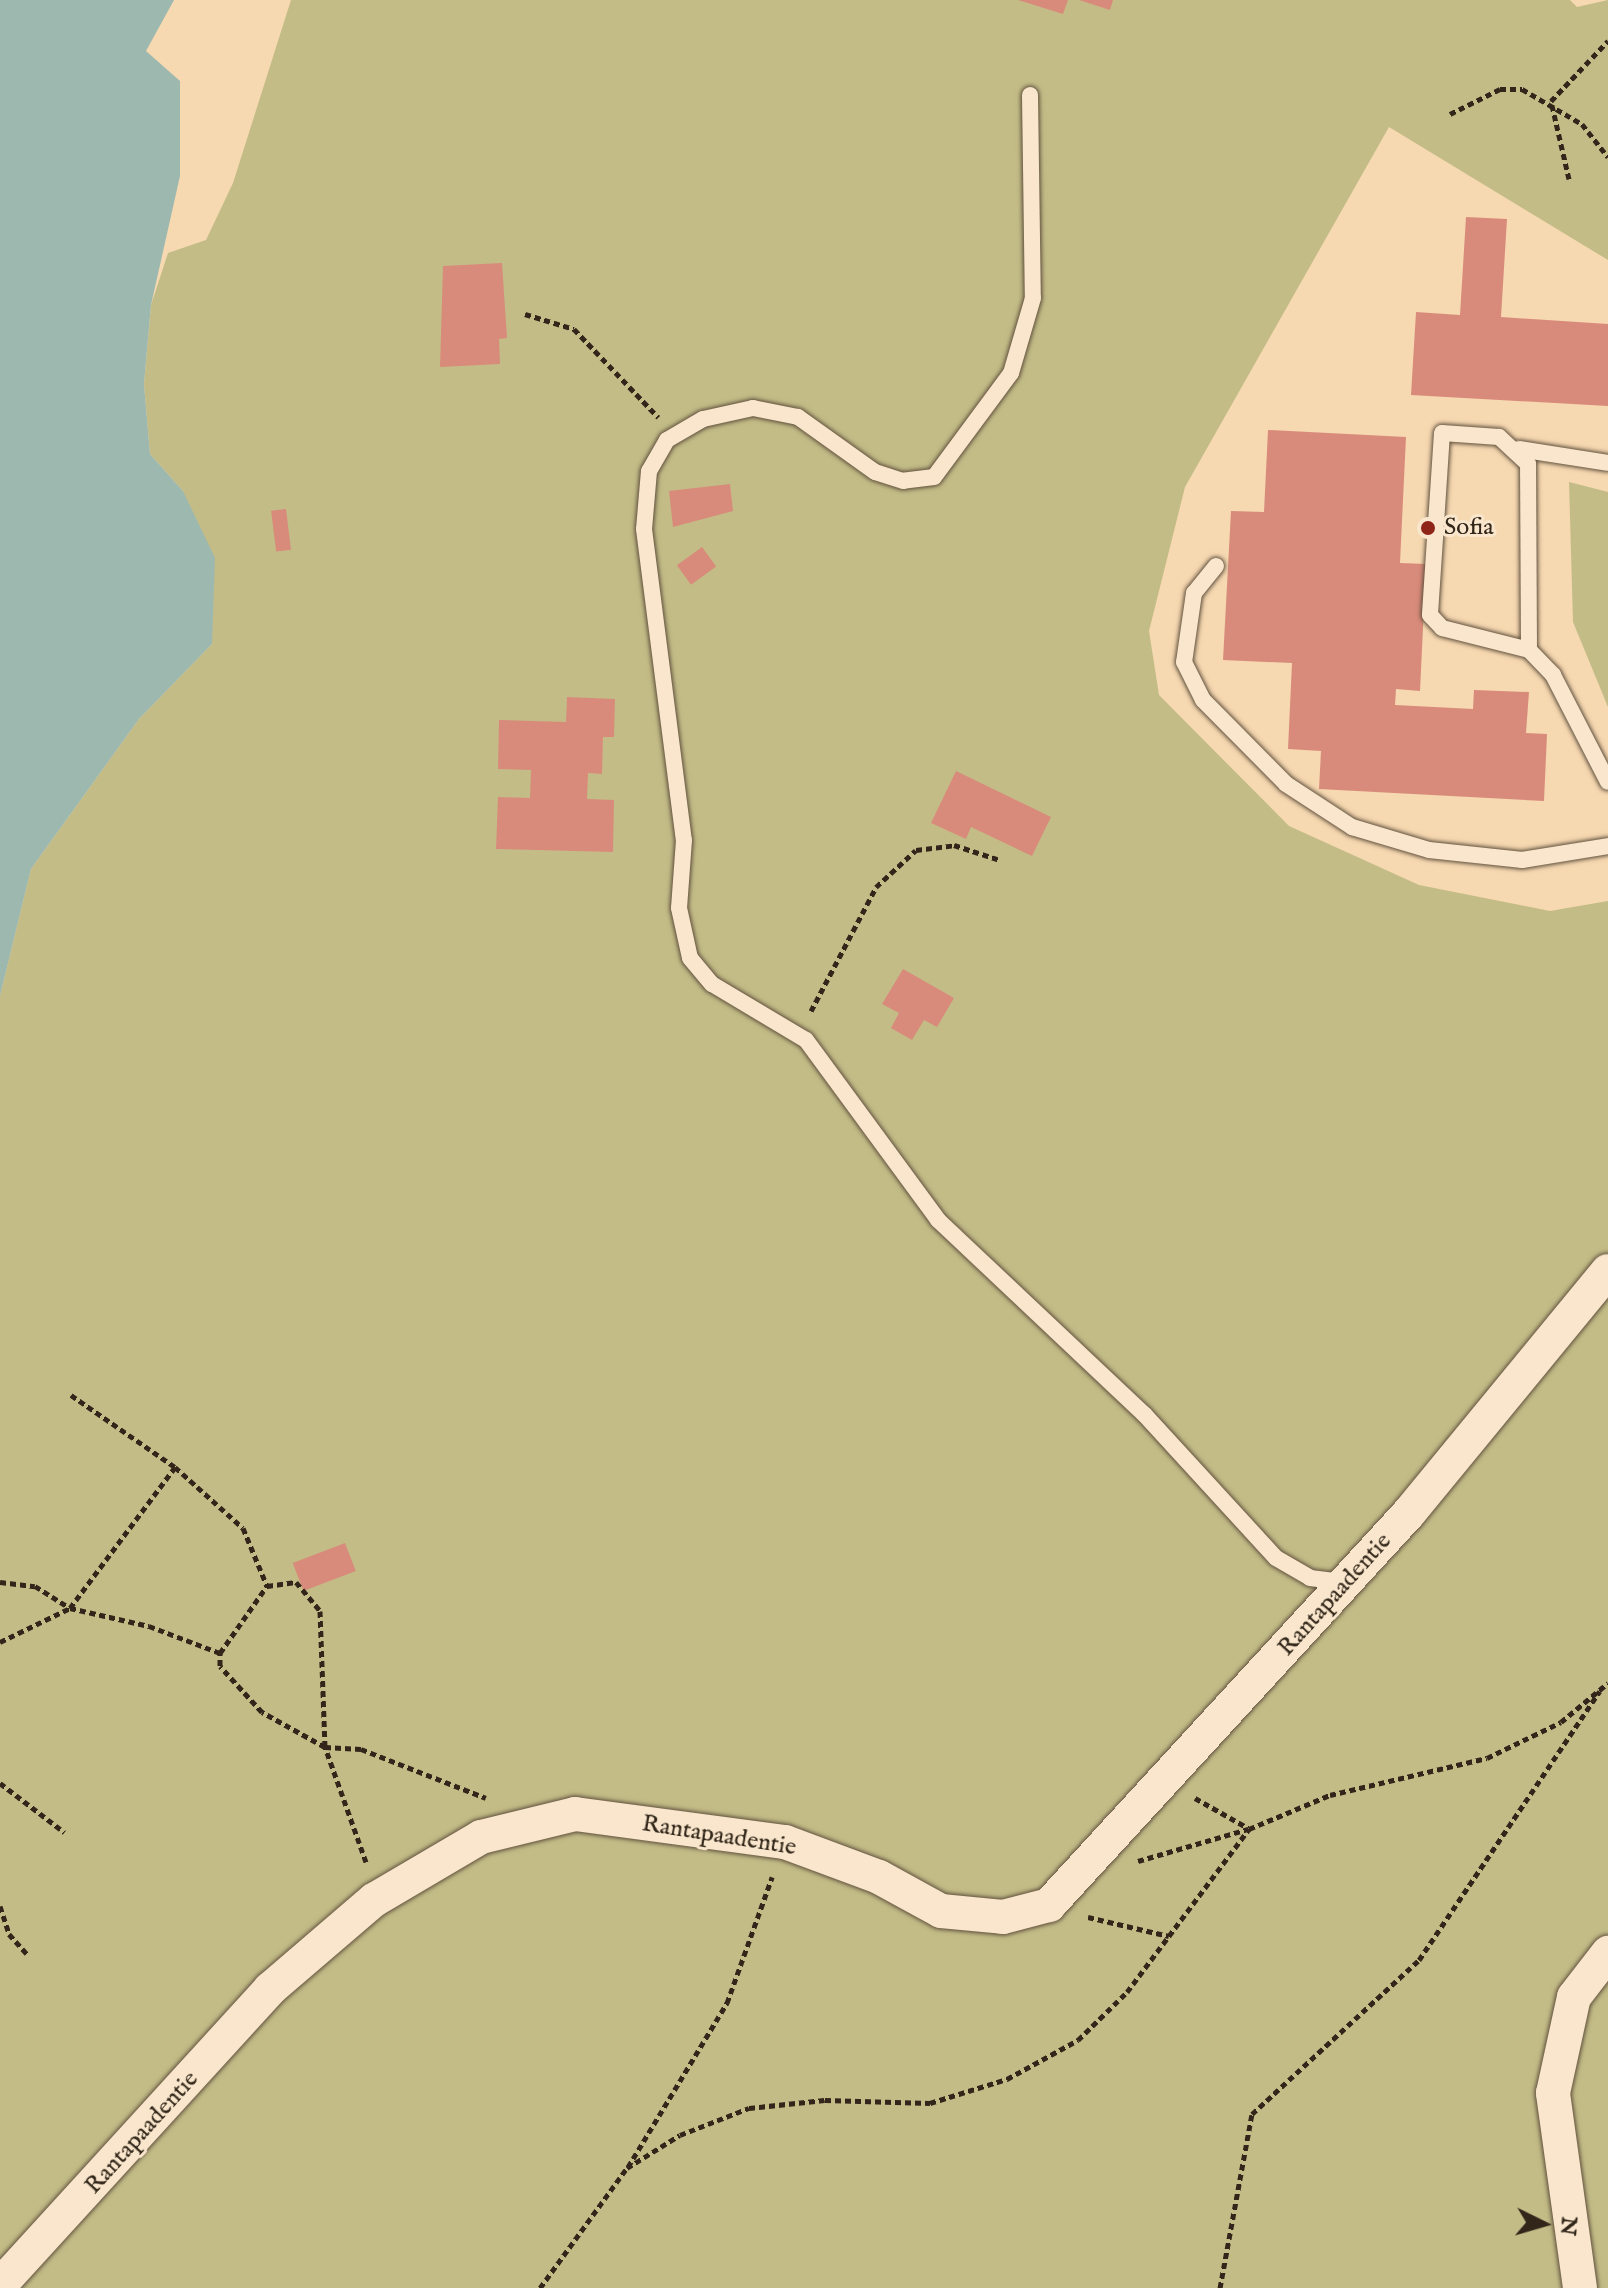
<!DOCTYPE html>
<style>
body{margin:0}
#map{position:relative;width:1608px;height:2288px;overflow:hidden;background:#f6d8b1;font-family:"IM FELL English",serif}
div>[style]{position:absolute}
.green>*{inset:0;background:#c3bc87}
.water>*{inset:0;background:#9db9af}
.building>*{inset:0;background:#d98b7b;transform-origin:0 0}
.path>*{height:5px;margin-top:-2.5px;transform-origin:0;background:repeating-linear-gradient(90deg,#312619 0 6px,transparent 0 10px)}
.roads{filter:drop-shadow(0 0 2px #62523f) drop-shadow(0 0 2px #62523f)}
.service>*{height:16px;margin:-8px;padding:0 8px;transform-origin:8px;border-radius:8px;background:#f9e6cc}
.minor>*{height:34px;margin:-17px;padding:0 17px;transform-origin:17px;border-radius:17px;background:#f9e6cc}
.dots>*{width:22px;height:22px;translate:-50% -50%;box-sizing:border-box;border:4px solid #f9e6cc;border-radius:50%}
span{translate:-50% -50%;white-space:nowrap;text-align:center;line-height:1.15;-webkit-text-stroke:6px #f9e6cc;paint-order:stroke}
.poi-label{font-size:24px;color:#312619}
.left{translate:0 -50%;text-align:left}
.street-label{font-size:24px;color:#312619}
.north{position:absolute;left:1504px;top:2184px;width:80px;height:80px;-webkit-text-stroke:6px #f9e6cc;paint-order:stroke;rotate:95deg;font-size:22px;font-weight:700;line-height:32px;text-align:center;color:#312619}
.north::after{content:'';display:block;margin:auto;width:28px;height:36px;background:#312619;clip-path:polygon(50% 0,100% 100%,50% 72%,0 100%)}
</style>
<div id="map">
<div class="green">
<div style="clip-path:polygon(291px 0,1570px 0,1577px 7px,1608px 0,1608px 260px,1389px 127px,1185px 487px,1149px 631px,1159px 695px,1289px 826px,1419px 885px,1550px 911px,1608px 901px,1608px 2288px,0 2288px,0 996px,31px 869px,139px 719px,212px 644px,183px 491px,150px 454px,144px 384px,151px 305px,168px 253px,206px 240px,233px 183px)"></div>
<div style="clip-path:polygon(1569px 482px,1608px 492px,1608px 707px,1573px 622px)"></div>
</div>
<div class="water">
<div style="clip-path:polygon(0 0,174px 0,146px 51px,180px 81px,180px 176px,151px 305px,144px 384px,150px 454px,183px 491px,215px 558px,212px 644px,139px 719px,31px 869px,0 996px)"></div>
</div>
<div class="building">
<div style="clip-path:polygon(1018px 0,1068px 0,1063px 14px)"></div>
<div style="clip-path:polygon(1079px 0,1113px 0,1110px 10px)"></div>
<div style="clip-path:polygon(1466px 217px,1507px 219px,1501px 317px,1608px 324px,1608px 406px,1411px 395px,1416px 312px,1460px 315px)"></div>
<div style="clip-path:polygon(502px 263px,507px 338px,499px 339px,500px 364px,440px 367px,443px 266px)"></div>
<div style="clip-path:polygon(1268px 430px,1406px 437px,1400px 563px,1426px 564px,1420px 691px,1396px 689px,1395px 705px,1473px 709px,1474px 690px,1529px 692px,1526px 733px,1547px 734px,1544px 801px,1319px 789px,1321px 751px,1288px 749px,1292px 663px,1223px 660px,1231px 511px,1264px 512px)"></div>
<div style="clip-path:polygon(730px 484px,733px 511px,673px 527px,669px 491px)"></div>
<div style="left:286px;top:509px;width:41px;height:15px;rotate:83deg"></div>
<div style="left:702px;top:547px;width:24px;height:31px;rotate:54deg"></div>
<div style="clip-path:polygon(567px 697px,615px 699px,614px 737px,603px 737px,602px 774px,588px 773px,587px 799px,614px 800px,613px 852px,496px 849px,498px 797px,530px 798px,531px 770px,498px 769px,499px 720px,566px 722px)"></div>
<div style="clip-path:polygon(956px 771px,1051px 817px,1032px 856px,971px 827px,966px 839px,931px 823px)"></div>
<div style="clip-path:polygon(903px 969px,954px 998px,937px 1027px,924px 1020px,912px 1040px,891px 1028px,899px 1013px,882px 1004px)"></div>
<div style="left:345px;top:1543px;width:30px;height:56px;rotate:69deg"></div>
</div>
<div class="path">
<div style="left:1450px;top:114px;width:56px;rotate:-26.6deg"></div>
<div style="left:1500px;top:89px;width:22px"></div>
<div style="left:1522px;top:89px;width:69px;rotate:30.3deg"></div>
<div style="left:1582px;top:124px;width:42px;rotate:51.8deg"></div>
<div style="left:1569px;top:179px;width:80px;rotate:-103deg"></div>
<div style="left:1551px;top:101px;width:83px;rotate:-46.5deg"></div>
<div style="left:525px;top:314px;width:51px;rotate:17deg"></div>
<div style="left:574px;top:329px;width:122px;rotate:46.3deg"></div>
<div style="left:811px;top:1011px;width:140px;rotate:-62.3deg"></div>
<div style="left:876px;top:887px;width:54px;rotate:-42.8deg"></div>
<div style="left:916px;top:850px;width:38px;rotate:-7deg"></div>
<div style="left:954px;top:845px;width:48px;rotate:18.1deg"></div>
<div style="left:71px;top:1395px;width:126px;rotate:34.7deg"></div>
<div style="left:175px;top:1467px;width:91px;rotate:41.9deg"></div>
<div style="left:243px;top:1528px;width:63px;rotate:67.5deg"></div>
<div style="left:0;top:1582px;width:35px;rotate:7deg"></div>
<div style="left:35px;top:1586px;width:41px;rotate:32.2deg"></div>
<div style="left:70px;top:1608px;width:81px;rotate:12.8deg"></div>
<div style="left:149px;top:1626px;width:76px;rotate:20.8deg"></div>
<div style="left:0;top:1642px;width:78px;rotate:-25.9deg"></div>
<div style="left:70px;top:1608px;width:176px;rotate:-53.3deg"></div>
<div style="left:0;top:1783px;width:81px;rotate:37.4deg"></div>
<div style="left:1195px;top:1798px;width:61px;rotate:29.5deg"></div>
<div style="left:1138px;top:1861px;width:115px;rotate:-16.2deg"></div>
<div style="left:366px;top:1862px;width:122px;rotate:-109.6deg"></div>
<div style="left:325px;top:1747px;width:72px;rotate:-150.9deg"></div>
<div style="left:262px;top:1712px;width:62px;rotate:-132.4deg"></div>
<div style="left:220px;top:1666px;width:13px;rotate:-90deg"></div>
<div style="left:220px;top:1653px;width:82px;rotate:-55deg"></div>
<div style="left:267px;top:1586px;width:29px;rotate:-8deg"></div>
<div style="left:296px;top:1582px;width:38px;rotate:50deg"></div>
<div style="left:320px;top:1611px;width:136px;rotate:87.9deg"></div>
<div style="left:325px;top:1747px;width:36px;rotate:3deg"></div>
<div style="left:361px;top:1749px;width:134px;rotate:21.4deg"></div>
<div style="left:0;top:1906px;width:29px;rotate:72deg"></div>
<div style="left:9px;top:1934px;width:27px;rotate:48deg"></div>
<div style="left:1088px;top:1917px;width:83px;rotate:13.2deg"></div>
<div style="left:628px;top:2167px;width:192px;rotate:-58.9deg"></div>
<div style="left:727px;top:2003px;width:134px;rotate:-70.3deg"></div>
<div style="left:540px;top:2288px;width:148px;rotate:-54.1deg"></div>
<div style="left:627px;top:2168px;width:62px;rotate:-31.9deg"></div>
<div style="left:680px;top:2135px;width:74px;rotate:-21.4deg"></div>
<div style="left:749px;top:2108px;width:76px;rotate:-6deg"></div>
<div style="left:825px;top:2100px;width:105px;rotate:1.6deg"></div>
<div style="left:930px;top:2103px;width:81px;rotate:-17.3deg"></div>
<div style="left:1007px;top:2079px;width:81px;rotate:-28.8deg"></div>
<div style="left:1078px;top:2040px;width:69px;rotate:-44.4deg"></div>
<div style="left:1127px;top:1992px;width:204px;rotate:-53.2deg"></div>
<div style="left:1249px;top:1829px;width:88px;rotate:-22.8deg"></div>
<div style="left:1330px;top:1795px;width:161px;rotate:-13.3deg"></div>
<div style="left:1487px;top:1758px;width:82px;rotate:-25.9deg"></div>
<div style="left:1561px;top:1722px;width:61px;rotate:-39.7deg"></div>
<div style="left:1220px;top:2288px;width:177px;rotate:-79.6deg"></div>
<div style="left:1252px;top:2114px;width:227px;rotate:-42.7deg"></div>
<div style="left:1419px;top:1960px;width:324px;rotate:-56.1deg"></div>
</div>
<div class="roads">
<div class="service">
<div style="left:1030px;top:95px;width:203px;rotate:89.2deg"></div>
<div style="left:1033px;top:298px;width:78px;rotate:106.3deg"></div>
<div style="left:1011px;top:373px;width:129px;rotate:126.5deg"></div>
<div style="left:934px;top:477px;width:31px;rotate:173deg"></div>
<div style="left:903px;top:481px;width:29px;rotate:-162deg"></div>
<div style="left:875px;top:472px;width:95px;rotate:-144.5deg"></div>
<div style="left:798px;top:417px;width:46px;rotate:-168.7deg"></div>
<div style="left:753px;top:408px;width:51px;rotate:167.6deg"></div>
<div style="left:703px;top:419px;width:42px;rotate:149.7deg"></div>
<div style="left:667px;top:440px;width:36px;rotate:120deg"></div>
<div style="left:649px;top:471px;width:58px;rotate:94.9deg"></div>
<div style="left:644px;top:529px;width:314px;rotate:82.7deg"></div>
<div style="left:684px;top:840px;width:68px;rotate:94.2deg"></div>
<div style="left:679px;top:908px;width:51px;rotate:77.6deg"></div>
<div style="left:690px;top:958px;width:34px;rotate:50deg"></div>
<div style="left:712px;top:984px;width:109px;rotate:30.8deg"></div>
<div style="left:806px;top:1040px;width:223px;rotate:53.7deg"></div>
<div style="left:938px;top:1220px;width:283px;rotate:43.3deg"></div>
<div style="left:1144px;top:1414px;width:195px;rotate:47.5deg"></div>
<div style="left:1276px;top:1558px;width:39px;rotate:30deg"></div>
<div style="left:1310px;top:1578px;width:35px;rotate:7deg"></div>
<div style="left:1519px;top:449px;width:90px;rotate:8.9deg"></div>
<div style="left:1216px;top:566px;width:35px;rotate:129deg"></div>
<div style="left:1194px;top:593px;width:70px;rotate:98.2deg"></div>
<div style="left:1184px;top:662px;width:42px;rotate:63.4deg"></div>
<div style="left:1203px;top:700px;width:118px;rotate:45.3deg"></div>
<div style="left:1286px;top:784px;width:79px;rotate:33.1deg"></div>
<div style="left:1352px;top:827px;width:80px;rotate:16.6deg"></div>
<div style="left:1429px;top:850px;width:94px;rotate:6.1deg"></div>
<div style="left:1522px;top:860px;width:87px;rotate:-9.2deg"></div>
<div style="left:1529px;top:650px;width:186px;rotate:-90.3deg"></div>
<div style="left:1528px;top:464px;width:40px;rotate:-137deg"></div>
<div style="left:1499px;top:437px;width:57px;rotate:-176deg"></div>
<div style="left:1442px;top:433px;width:182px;rotate:93.8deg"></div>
<div style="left:1430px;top:615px;width:18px;rotate:47deg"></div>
<div style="left:1442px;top:628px;width:90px;rotate:14.2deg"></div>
<div style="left:1529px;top:650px;width:35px;rotate:46deg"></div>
<div style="left:1553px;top:675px;width:120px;rotate:62.8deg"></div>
</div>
<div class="minor">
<div style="left:0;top:2285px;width:401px;rotate:-47.6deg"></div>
<div style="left:270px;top:1989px;width:137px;rotate:-40.6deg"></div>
<div style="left:374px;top:1900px;width:124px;rotate:-30.5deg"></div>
<div style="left:481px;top:1837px;width:97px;rotate:-13.7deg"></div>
<div style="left:575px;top:1814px;width:212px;rotate:7.6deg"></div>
<div style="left:785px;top:1842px;width:100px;rotate:20.4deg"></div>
<div style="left:879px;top:1877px;width:71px;rotate:28.7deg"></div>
<div style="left:941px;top:1911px;width:62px;rotate:5.5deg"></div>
<div style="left:1003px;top:1917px;width:48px;rotate:-14.6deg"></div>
<div style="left:1049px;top:1905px;width:532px;rotate:-47.44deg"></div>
<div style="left:1409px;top:1513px;width:313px;rotate:-50.6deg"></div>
<div style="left:1580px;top:2288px;width:197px;rotate:-97.9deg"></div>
<div style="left:1553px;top:2093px;width:98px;rotate:-77.7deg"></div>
<div style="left:1574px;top:1997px;width:56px;rotate:-52.3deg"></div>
</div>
</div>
<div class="dots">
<div style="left:1428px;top:528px;background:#8f2418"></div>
</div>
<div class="poi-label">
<span class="left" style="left:1444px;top:528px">Sofia</span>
</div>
<div class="street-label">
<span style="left:1335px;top:1595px;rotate:-48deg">Rantapaadentie</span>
<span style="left:719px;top:1836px;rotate:9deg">Rantapaadentie</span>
<span style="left:142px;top:2133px;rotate:-48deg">Rantapaadentie</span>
</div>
<div class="north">N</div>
</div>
